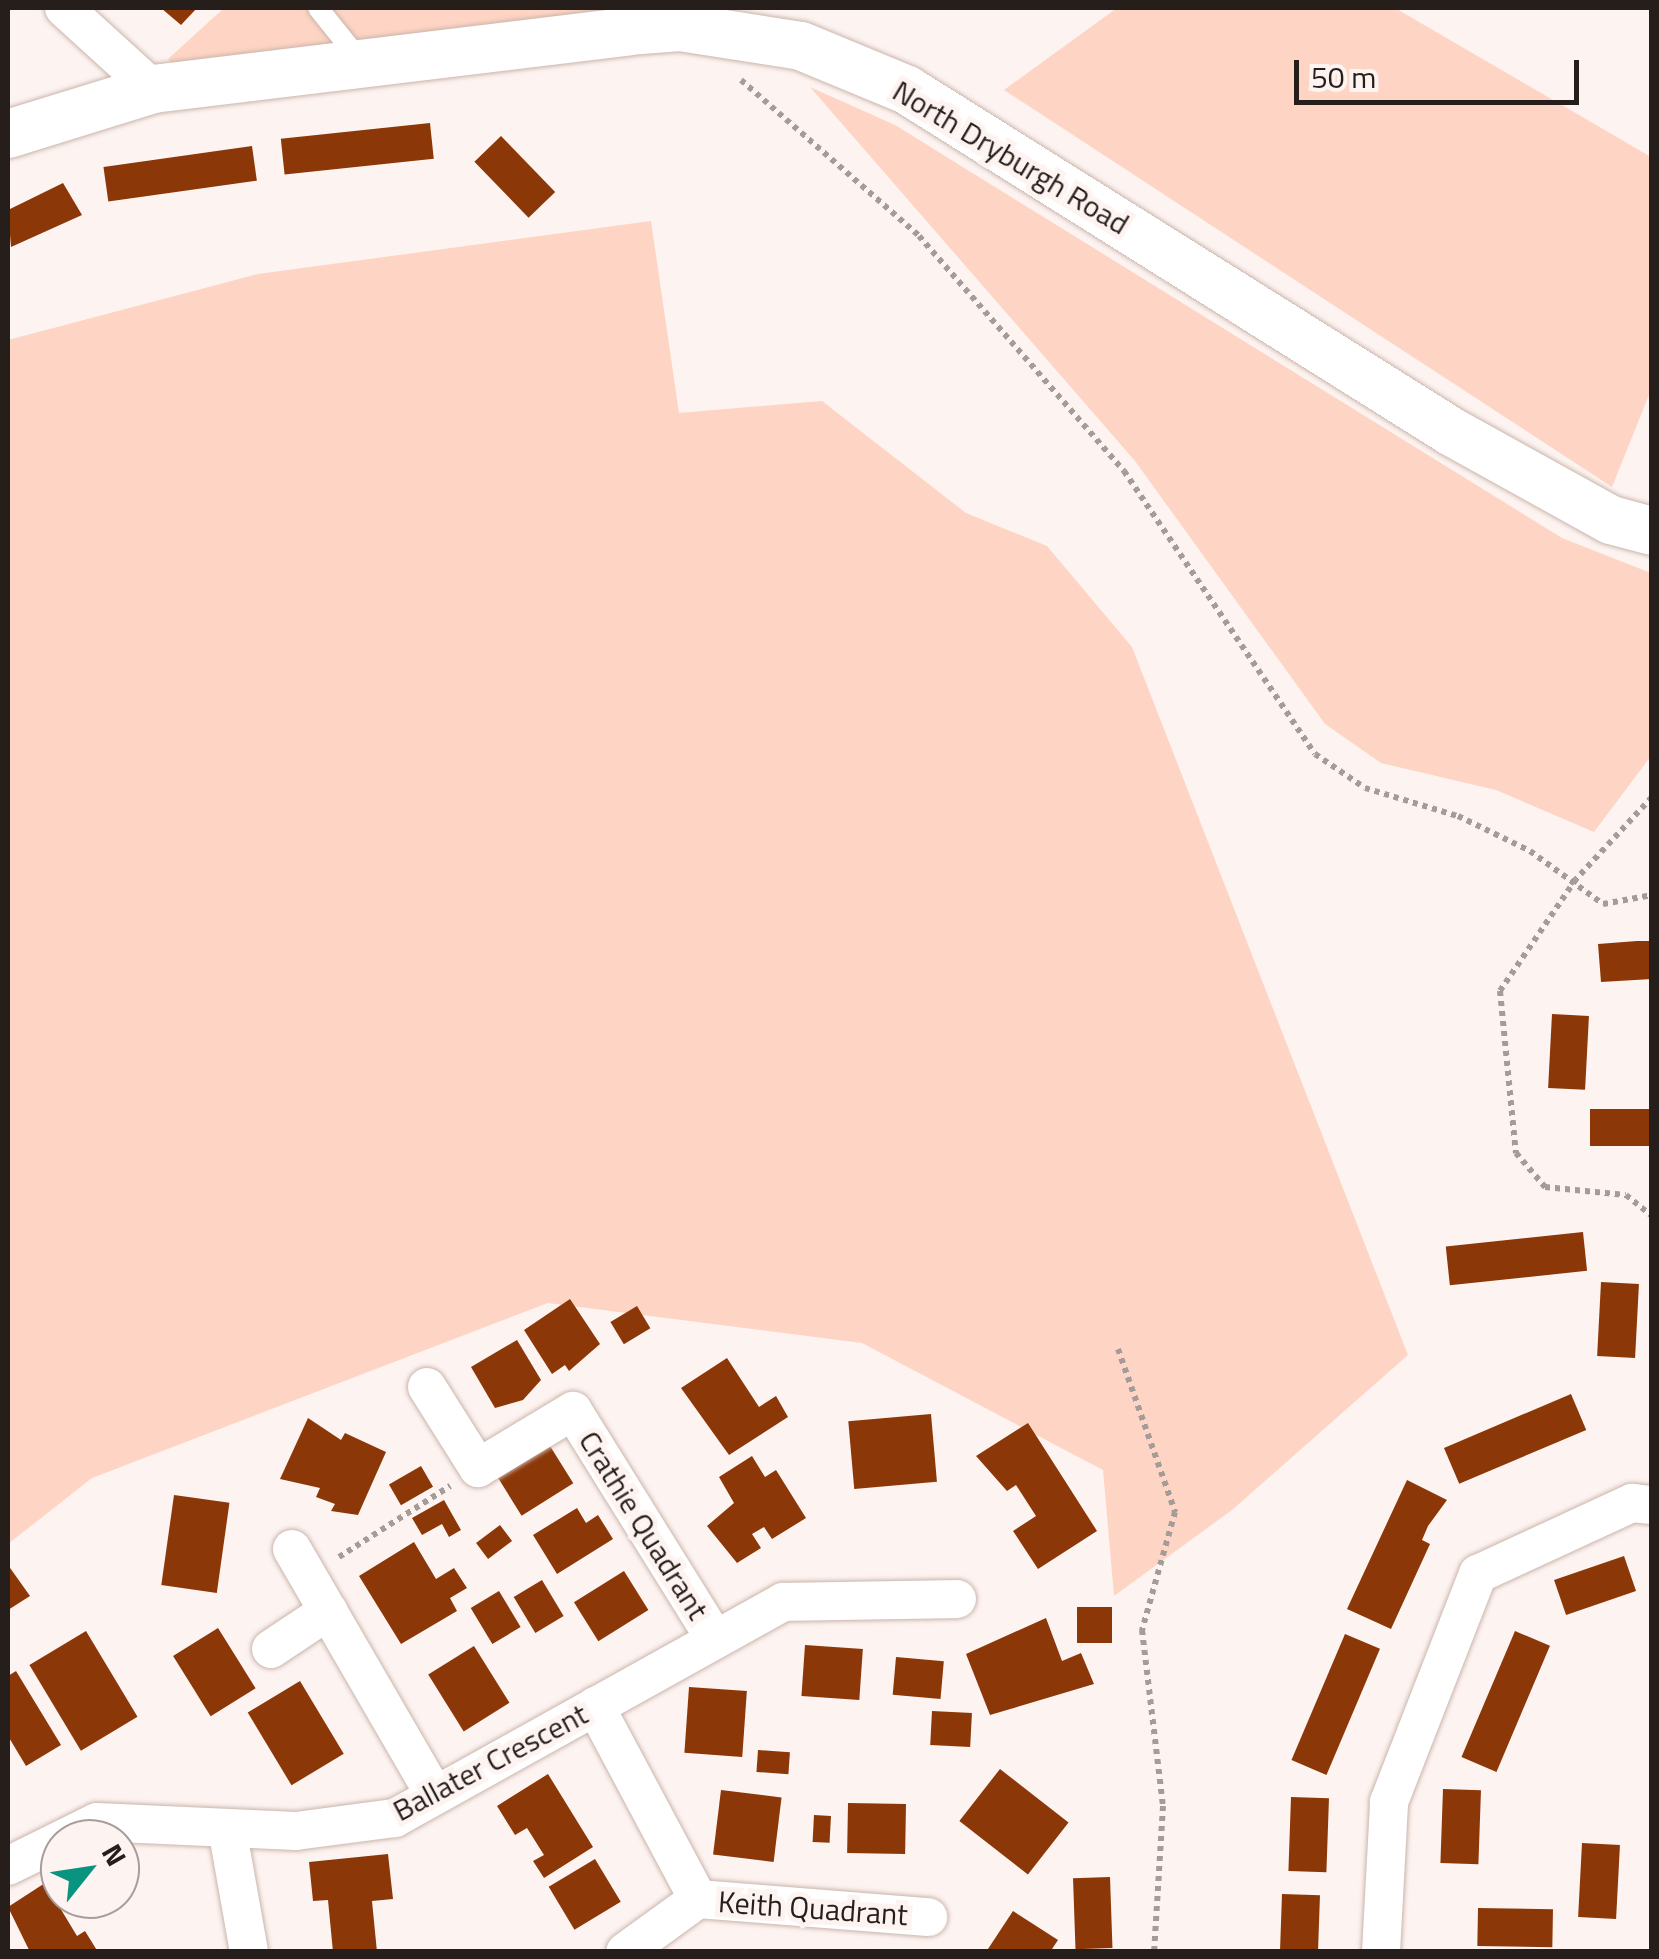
<!DOCTYPE html>
<style>
body{margin:0}
#map{position:relative;width:1659px;height:1959px;overflow:hidden;background:#fdf3f0;font-family:"Titillium Web",sans-serif}
div>[style]{position:absolute}
.green>*{inset:0;background:#fed5c4}
.building>*{inset:0;background:#8c3708;transform-origin:0 0}
.path>*{height:6px;margin-top:-3px;transform-origin:0;background:repeating-linear-gradient(90deg,#a59c99 0 5px,transparent 0 10px)}
.roads{filter:drop-shadow(0 0 2px #cab5ac) drop-shadow(0 0 2px #cab5ac)}
.service>*{height:20px;margin:-10px;padding:0 10px;transform-origin:10px;border-radius:10px;background:#fff}
.minor>*{height:38px;margin:-19px;padding:0 19px;transform-origin:19px;border-radius:19px;background:#fff}
.tertiary>*{height:48px;margin:-24px;padding:0 24px;transform-origin:24px;border-radius:24px;background:#fff}
span{translate:-50% -50%;white-space:nowrap;text-align:center;line-height:1.15;-webkit-text-stroke:10px #fdf3f0;paint-order:stroke}
.street-label{font-size:30px;color:#261e1b}
.frame{position:absolute;inset:0;border:10px solid #261e1b;pointer-events:none}
.north{position:absolute;left:40px;top:1819px;width:100px;height:100px;box-sizing:border-box;background:#fdf3f0;border:2px solid #a79e9b;border-radius:50%;rotate:60deg;font-size:28px;font-weight:700;line-height:40px;text-align:center;color:#261e1b}
.north::after{content:'';display:block;margin:auto;width:35px;height:45px;background:#099480;clip-path:polygon(50% 0,100% 100%,50% 72%,0 100%)}
.scale{position:absolute;left:1294px;top:60px;width:285px;height:45px;box-sizing:border-box;border:5px solid #261e1b;border-top:0;padding-left:12px;font-size:30px;line-height:35px;white-space:nowrap;color:#261e1b;-webkit-text-stroke:8px #fdf3f0;paint-order:stroke}
</style>
<div id="map">
<div class="green">
<div style="clip-path:polygon(224px 8px,727px 8px,183px 75px,168px 59px)"></div>
<div style="clip-path:polygon(1117px 8px,1395px 8px,1651px 157px,1651px 390px,1612px 487px,1004px 90px)"></div>
<div style="clip-path:polygon(810px 87px,895px 125px,1562px 538px,1651px 573px,1651px 756px,1594px 832px,1496px 790px,1381px 763px,1325px 724px,1135px 461px)"></div>
<div style="clip-path:polygon(651px 221px,679px 413px,822px 401px,966px 513px,1047px 546px,1132px 647px,1408px 1355px,1232px 1510px,1114px 1596px,1103px 1470px,862px 1343px,548px 1303px,92px 1478px,8px 1544px,8px 340px,258px 274px)"></div>
</div>
<div class="building">
<div style="clip-path:polygon(161px 8px,197px 8px,181px 25px)"></div>
<div style="left:430px;top:123px;width:36px;height:150px;rotate:84deg"></div>
<div style="left:501px;top:136px;width:78px;height:37px;rotate:46deg"></div>
<div style="left:252px;top:146px;width:35px;height:150px;rotate:82deg"></div>
<div style="clip-path:polygon(63px 183px,82px 215px,11px 247px,8px 210px)"></div>
<div style="clip-path:polygon(1637px 941px,1652px 941px,1652px 979px,1601px 982px,1598px 944px)"></div>
<div style="left:1552px;top:1014px;width:37px;height:74px;rotate:3deg"></div>
<div style="left:1652px;top:1109px;width:37px;height:62px;rotate:90deg"></div>
<div style="left:1583px;top:1232px;width:39px;height:138px;rotate:84deg"></div>
<div style="left:1601px;top:1282px;width:38px;height:74px;rotate:3deg"></div>
<div style="clip-path:polygon(570px 1299px,600px 1344px,569px 1371px,565px 1365px,552px 1374px,524px 1330px)"></div>
<div style="left:637px;top:1306px;width:26px;height:31px;rotate:59deg"></div>
<div style="clip-path:polygon(517px 1340px,541px 1380px,523px 1400px,495px 1408px,471px 1367px)"></div>
<div style="clip-path:polygon(727px 1358px,759px 1407px,776px 1396px,788px 1417px,729px 1455px,681px 1388px)"></div>
<div style="left:1571px;top:1394px;width:39px;height:138px;rotate:67deg"></div>
<div style="left:931px;top:1414px;width:68px;height:83px;rotate:85deg"></div>
<div style="clip-path:polygon(308px 1418px,341px 1440px,345px 1433px,386px 1452px,358px 1515px,331px 1511px,335px 1504px,316px 1497px,320px 1488px,280px 1479px)"></div>
<div style="clip-path:polygon(1028px 1423px,1097px 1531px,1038px 1569px,1013px 1531px,1036px 1516px,1016px 1485px,1007px 1491px,976px 1456px)"></div>
<div style="left:550px;top:1446px;width:44px;height:61px;rotate:58deg"></div>
<div style="clip-path:polygon(752px 1456px,765px 1477px,776px 1470px,806px 1518px,772px 1539px,764px 1527px,752px 1534px,761px 1548px,737px 1563px,707px 1526px,734px 1503px,719px 1477px)"></div>
<div style="left:421px;top:1466px;width:24px;height:37px;rotate:60deg"></div>
<div style="clip-path:polygon(1407px 1480px,1447px 1500px,1428px 1526px,1422px 1540px,1430px 1544px,1391px 1629px,1347px 1609px)"></div>
<div style="left:174px;top:1495px;width:56px;height:91px;rotate:8deg"></div>
<div style="clip-path:polygon(444px 1500px,461px 1530px,449px 1537px,442px 1524px,422px 1535px,412px 1518px)"></div>
<div style="clip-path:polygon(577px 1508px,586px 1523px,598px 1515px,613px 1539px,557px 1574px,533px 1535px)"></div>
<div style="left:500px;top:1525px;width:20px;height:30px;rotate:53deg"></div>
<div style="clip-path:polygon(414px 1542px,436px 1579px,454px 1568px,467px 1588px,450px 1598px,457px 1611px,401px 1644px,359px 1576px)"></div>
<div style="left:1624px;top:1556px;width:37px;height:74px;rotate:71deg"></div>
<div style="clip-path:polygon(8px 1565px,30px 1596px,8px 1610px)"></div>
<div style="left:624px;top:1571px;width:46px;height:59px;rotate:58deg"></div>
<div style="left:542px;top:1580px;width:42px;height:33px;rotate:59deg"></div>
<div style="left:499px;top:1591px;width:42px;height:33px;rotate:59deg"></div>
<div style="left:1077px;top:1607px;width:35px;height:36px"></div>
<div style="clip-path:polygon(1046px 1618px,1062px 1661px,1081px 1653px,1094px 1684px,990px 1715px,966px 1654px)"></div>
<div style="left:218px;top:1628px;width:71px;height:53px;rotate:58deg"></div>
<div style="left:86px;top:1631px;width:100px;height:66px;rotate:59deg"></div>
<div style="left:1515px;top:1631px;width:38px;height:137px;rotate:23deg"></div>
<div style="left:1345px;top:1634px;width:38px;height:137px;rotate:23deg"></div>
<div style="left:805px;top:1645px;width:58px;height:51px;rotate:4deg"></div>
<div style="left:474px;top:1646px;width:67px;height:54px;rotate:58deg"></div>
<div style="left:896px;top:1657px;width:48px;height:38px;rotate:5deg"></div>
<div style="clip-path:polygon(16px 1671px,61px 1745px,26px 1766px,8px 1736px,8px 1676px)"></div>
<div style="left:300px;top:1681px;width:85px;height:61px;rotate:59deg"></div>
<div style="left:689px;top:1687px;width:58px;height:66px;rotate:4deg"></div>
<div style="left:932px;top:1711px;width:40px;height:34px;rotate:3deg"></div>
<div style="left:758px;top:1750px;width:32px;height:22px;rotate:4deg"></div>
<div style="left:1000px;top:1769px;width:87px;height:66px;rotate:38deg"></div>
<div style="clip-path:polygon(548px 1774px,593px 1847px,544px 1878px,533px 1861px,544px 1855px,527px 1828px,515px 1835px,497px 1806px)"></div>
<div style="left:1443px;top:1789px;width:38px;height:74px;rotate:2deg"></div>
<div style="left:721px;top:1790px;width:61px;height:65px;rotate:7deg"></div>
<div style="left:1291px;top:1797px;width:38px;height:74px;rotate:2deg"></div>
<div style="left:848px;top:1803px;width:58px;height:50px;rotate:1deg"></div>
<div style="left:814px;top:1815px;width:17px;height:27px;rotate:3deg"></div>
<div style="left:1582px;top:1843px;width:38px;height:74px;rotate:3deg"></div>
<div style="clip-path:polygon(388px 1854px,393px 1899px,372px 1901px,377px 1952px,333px 1952px,328px 1900px,313px 1901px,309px 1862px)"></div>
<div style="left:595px;top:1859px;width:50px;height:54px;rotate:59deg"></div>
<div style="left:1110px;top:1877px;width:71px;height:37px;rotate:88deg"></div>
<div style="clip-path:polygon(45px 1883px,77px 1936px,85px 1931px,98px 1952px,30px 1952px,8px 1907px)"></div>
<div style="left:1282px;top:1894px;width:38px;height:58px;rotate:2deg"></div>
<div style="left:1478px;top:1908px;width:75px;height:38px;rotate:1deg"></div>
<div style="clip-path:polygon(1013px 1911px,1058px 1940px,1050px 1952px,986px 1952px)"></div>
</div>
<div class="path">
<div style="left:741px;top:80px;width:237px;rotate:41.2deg"></div>
<div style="left:919px;top:236px;width:312px;rotate:48.9deg"></div>
<div style="left:1124px;top:471px;width:341px;rotate:56deg"></div>
<div style="left:1315px;top:754px;width:60px;rotate:34.2deg"></div>
<div style="left:1365px;top:788px;width:97px;rotate:16.8deg"></div>
<div style="left:1458px;top:816px;width:80px;rotate:25.9deg"></div>
<div style="left:1530px;top:851px;width:90px;rotate:36deg"></div>
<div style="left:1603px;top:904px;width:50px;rotate:-10.4deg"></div>
<div style="left:1652px;top:797px;width:112px;rotate:132.8deg"></div>
<div style="left:1576px;top:879px;width:135px;rotate:124.2deg"></div>
<div style="left:1500px;top:991px;width:163px;rotate:84.4deg"></div>
<div style="left:1516px;top:1153px;width:45px;rotate:49.5deg"></div>
<div style="left:1545px;top:1187px;width:81px;rotate:5.6deg"></div>
<div style="left:1626px;top:1195px;width:33px;rotate:39deg"></div>
<div style="left:1118px;top:1349px;width:173px;rotate:70.7deg"></div>
<div style="left:1175px;top:1512px;width:123px;rotate:105.6deg"></div>
<div style="left:1142px;top:1630px;width:177px;rotate:83.2deg"></div>
<div style="left:1163px;top:1806px;width:146px;rotate:93.5deg"></div>
<div style="left:339px;top:1557px;width:132px;rotate:-32.6deg"></div>
</div>
<div class="roads">
<div class="service">
<div style="left:318px;top:8px;width:72px;rotate:51.2deg"></div>
</div>
<div class="minor">
<div style="left:64px;top:8px;width:120px;rotate:42.3deg"></div>
<div style="left:427px;top:1387px;width:96px;rotate:57.8deg"></div>
<div style="left:478px;top:1468px;width:111px;rotate:-31deg"></div>
<div style="left:573px;top:1411px;width:269px;rotate:58.1deg"></div>
<div style="left:292px;top:1549px;width:285px;rotate:59.9deg"></div>
<div style="left:271px;top:1649px;width:69px;rotate:-33.7deg"></div>
<div style="left:595px;top:1706px;width:219px;rotate:61.9deg"></div>
<div style="left:698px;top:1899px;width:90px;rotate:144deg"></div>
<div style="left:227px;top:1828px;width:126px;rotate:79.9deg"></div>
<div style="left:8px;top:1866px;width:99px;rotate:-26.3deg"></div>
<div style="left:97px;top:1822px;width:199px;rotate:2.6deg"></div>
<div style="left:296px;top:1831px;width:100px;rotate:-7.5deg"></div>
<div style="left:395px;top:1818px;width:444px;rotate:-29.1deg"></div>
<div style="left:783px;top:1602px;width:174px;rotate:-1deg"></div>
<div style="left:698px;top:1899px;width:231px;rotate:4.5deg"></div>
<div style="left:1381px;top:1952px;width:150px;rotate:-86.9deg"></div>
<div style="left:1389px;top:1802px;width:245px;rotate:-68.7deg"></div>
<div style="left:1478px;top:1574px;width:170px;rotate:-24.8deg"></div>
<div style="left:1632px;top:1503px;width:20px;rotate:6deg"></div>
</div>
<div class="tertiary">
<div style="left:8px;top:134px;width:152px;rotate:-17.2deg"></div>
<div style="left:153px;top:89px;width:480px;rotate:-6.9deg"></div>
<div style="left:629px;top:31px;width:51px;rotate:-4.5deg"></div>
<div style="left:680px;top:27px;width:122px;rotate:8.9deg"></div>
<div style="left:801px;top:46px;width:115px;rotate:22.5deg"></div>
<div style="left:907px;top:90px;width:643px;rotate:32.11deg"></div>
<div style="left:1452px;top:432px;width:182px;rotate:29deg"></div>
<div style="left:1611px;top:520px;width:42px;rotate:15deg"></div>
</div>
</div>
<div class="street-label">
<span style="left:1011px;top:157px;rotate:31deg">North Dryburgh Road</span>
<span style="left:644px;top:1525px;rotate:58deg">Crathie Quadrant</span>
<span style="left:490px;top:1762px;rotate:-28deg">Ballater Crescent</span>
<span style="left:813px;top:1908px;rotate:4deg">Keith Quadrant</span>
</div>
<div class="frame"></div>
<div class="north">N</div>
<div class="scale">50 m</div>
</div>
